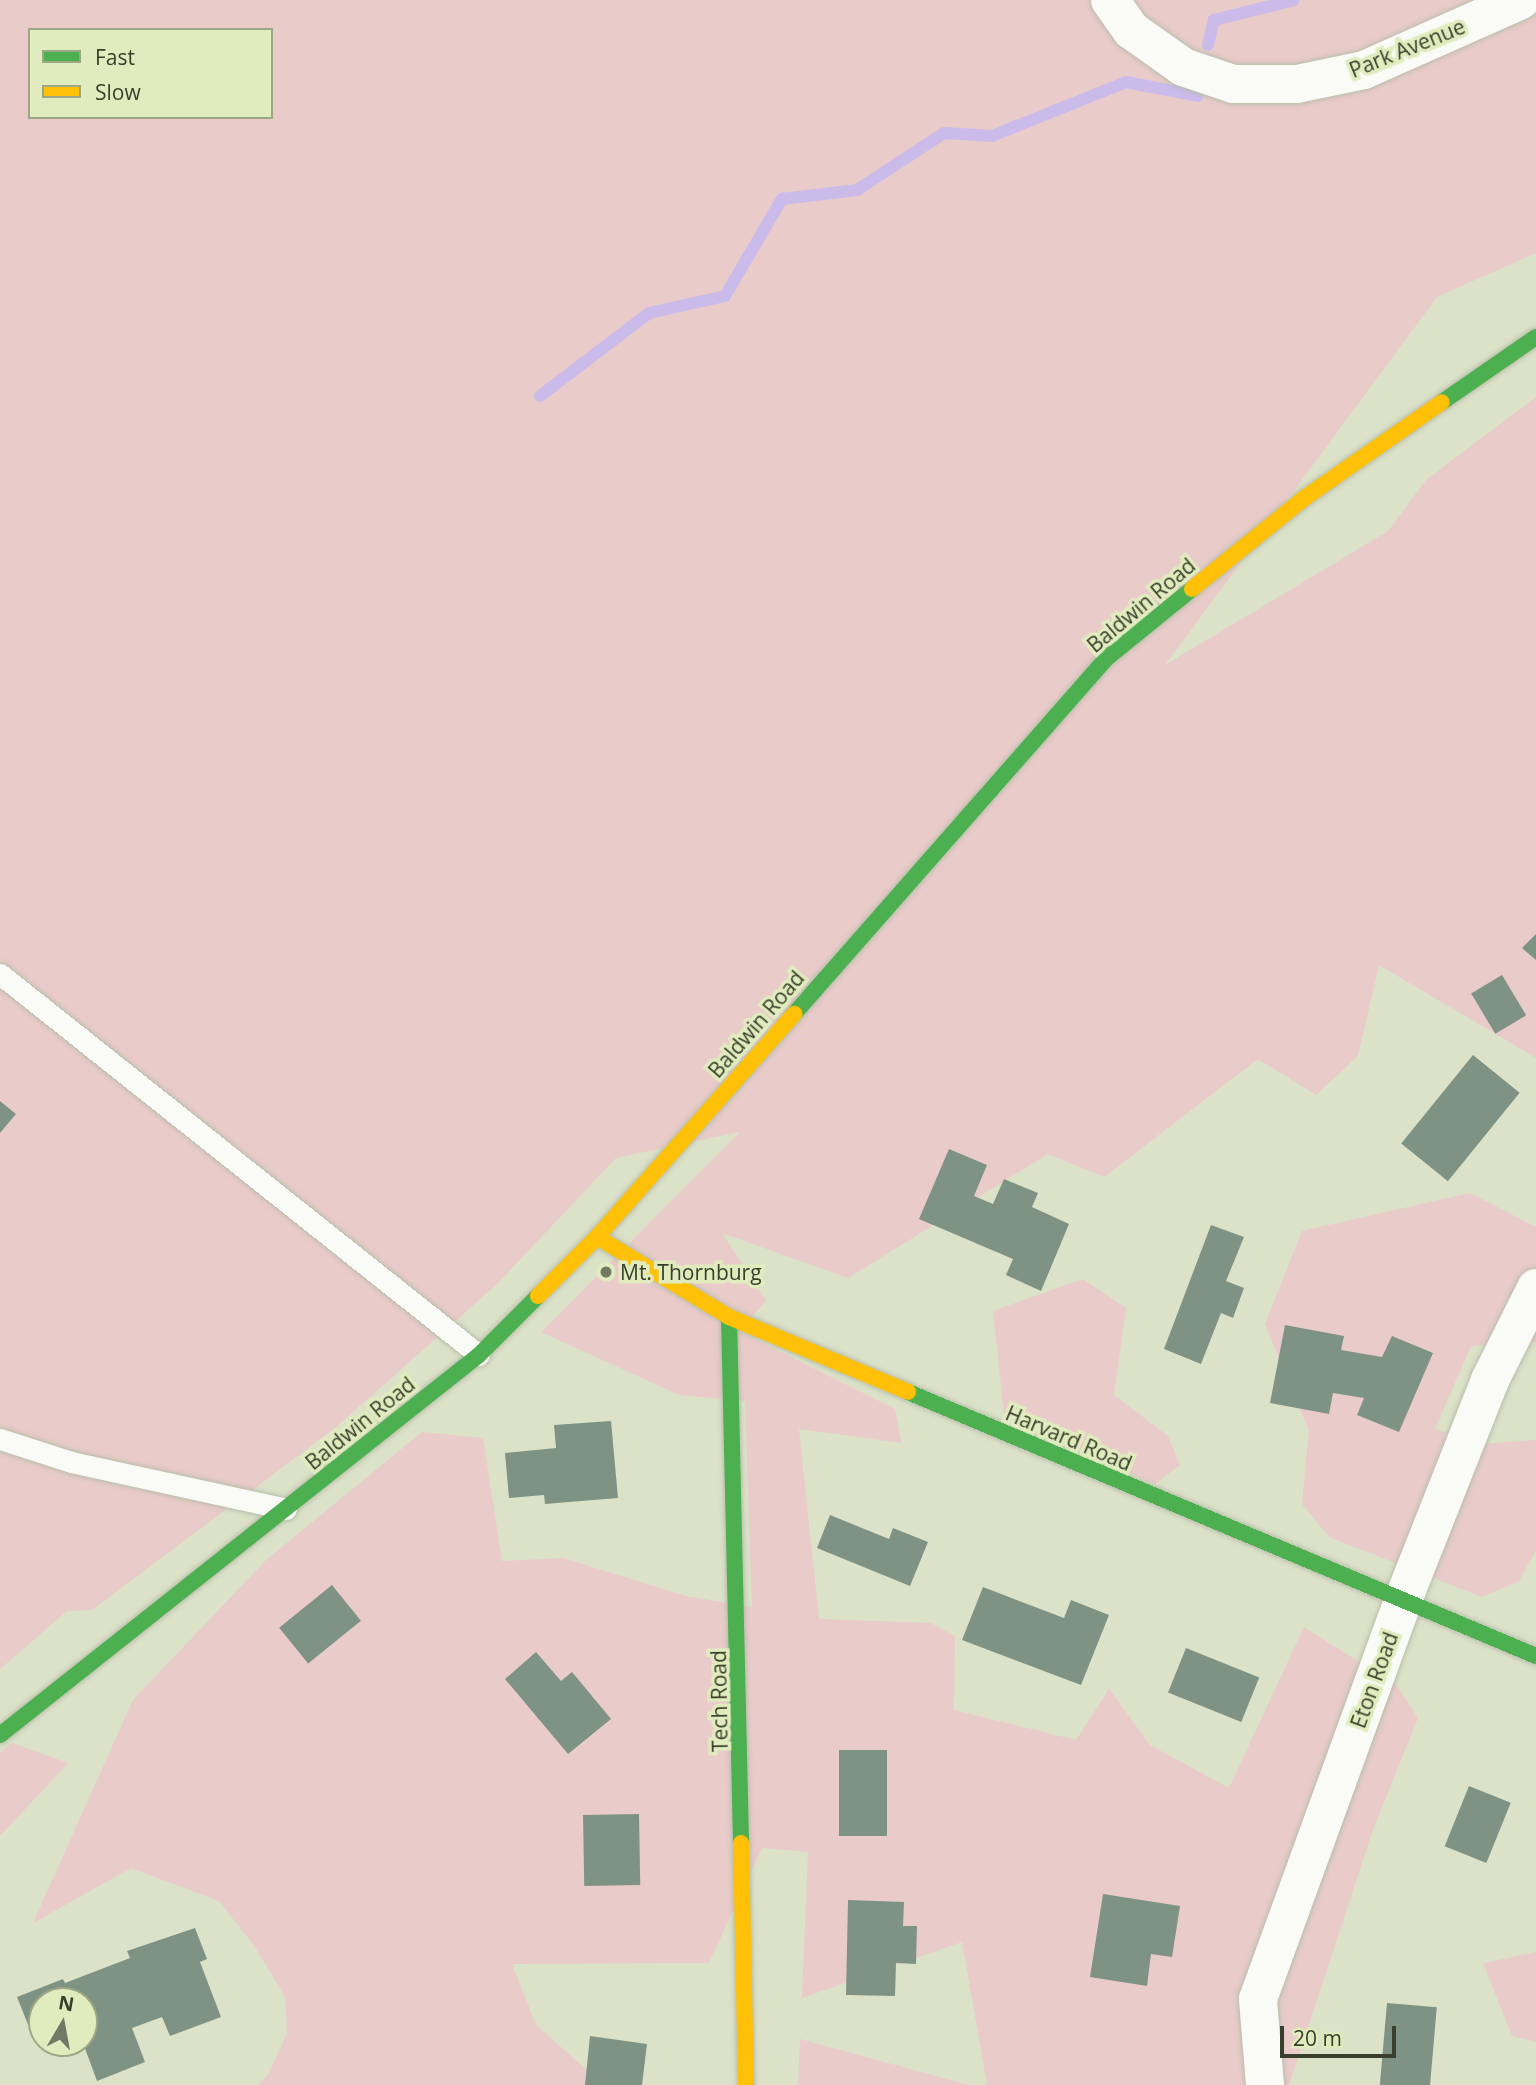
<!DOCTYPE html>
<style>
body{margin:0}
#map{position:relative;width:1536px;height:2085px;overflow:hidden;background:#dbe2c8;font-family:"Open Sans",sans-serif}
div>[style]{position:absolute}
.green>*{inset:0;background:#e9cbca}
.stream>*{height:12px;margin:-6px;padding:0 6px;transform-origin:6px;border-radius:6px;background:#cabbea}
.building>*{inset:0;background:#7f9385;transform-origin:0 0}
.roads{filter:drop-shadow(0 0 2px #b9beaa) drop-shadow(0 0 2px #b9beaa)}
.lane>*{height:21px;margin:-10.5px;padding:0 10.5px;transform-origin:10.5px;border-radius:10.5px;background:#fafbf7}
.street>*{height:38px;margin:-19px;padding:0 19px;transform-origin:19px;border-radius:19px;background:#fafbf7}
.fast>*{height:16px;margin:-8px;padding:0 8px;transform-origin:8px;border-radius:8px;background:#4caf50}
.slow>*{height:16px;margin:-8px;padding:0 8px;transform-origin:8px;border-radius:8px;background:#ffc107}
.dots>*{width:19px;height:19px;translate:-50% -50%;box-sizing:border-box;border:4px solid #e1ecbe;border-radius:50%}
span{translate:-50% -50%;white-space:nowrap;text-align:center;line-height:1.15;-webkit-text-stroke:7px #e1ecbe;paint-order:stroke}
.street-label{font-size:21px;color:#3a3f2c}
.poi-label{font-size:21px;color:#3a3f2c}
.left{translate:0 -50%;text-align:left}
.legend{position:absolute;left:28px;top:28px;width:245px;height:91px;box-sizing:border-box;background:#e1ecbe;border:2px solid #9ea784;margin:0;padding:9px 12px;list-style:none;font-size:21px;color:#3a3f2c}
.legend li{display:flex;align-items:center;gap:14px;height:35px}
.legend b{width:35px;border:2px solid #9ea784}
.north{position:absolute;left:28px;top:1987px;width:70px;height:70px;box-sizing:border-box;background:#e1ecbe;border:2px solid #9ea784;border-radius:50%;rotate:10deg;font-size:19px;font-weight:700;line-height:28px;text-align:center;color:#3a3f2c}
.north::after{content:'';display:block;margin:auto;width:24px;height:32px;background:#727863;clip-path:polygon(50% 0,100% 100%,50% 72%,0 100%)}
.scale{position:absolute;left:1280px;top:2026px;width:116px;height:32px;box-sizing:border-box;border:4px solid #3a3f2c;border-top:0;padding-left:9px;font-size:21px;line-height:24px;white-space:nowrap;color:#3a3f2c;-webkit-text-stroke:5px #e1ecbe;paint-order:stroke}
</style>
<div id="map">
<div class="green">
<div style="clip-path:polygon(evenodd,0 0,1536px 0,1536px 253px,1437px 297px,1165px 665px,1388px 531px,1426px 480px,1536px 397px,1536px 1058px,1379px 965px,1358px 1056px,1316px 1095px,1258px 1059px,1104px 1177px,1048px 1154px,848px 1278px,722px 1233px,766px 1301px,739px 1331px,895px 1409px,901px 1443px,799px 1429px,819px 1619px,931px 1623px,955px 1636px,954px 1710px,1076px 1740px,1109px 1689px,1150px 1745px,1229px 1788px,1304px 1627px,1397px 1686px,1418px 1718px,1374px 1827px,1289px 2085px,987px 2085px,962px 1942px,802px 1998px,808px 1852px,762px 1848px,709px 1963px,512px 1964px,536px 2025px,604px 2085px,259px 2085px,269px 2073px,287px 2033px,285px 1997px,255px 1947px,219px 1901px,131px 1868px,33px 1923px,133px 1700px,266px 1560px,422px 1432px,483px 1438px,502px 1561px,563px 1558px,686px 1596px,752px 1607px,745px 1401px,679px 1395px,541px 1332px,740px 1132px,616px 1158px,497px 1284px,335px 1428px,92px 1610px,67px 1611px,0 1669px,0 0,30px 30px,271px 30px,271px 117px,30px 117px,30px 30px)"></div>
<div style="clip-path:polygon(1470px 1193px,1536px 1227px,1536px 1342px,1471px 1346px,1435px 1429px,1481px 1444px,1536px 1440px,1536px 1550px,1519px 1581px,1482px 1597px,1329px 1537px,1302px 1504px,1309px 1431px,1265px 1324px,1302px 1231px)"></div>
<div style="clip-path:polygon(1083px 1279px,1126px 1308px,1114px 1395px,1168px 1436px,1180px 1465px,1155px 1484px,1004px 1414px,993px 1311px)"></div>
<div style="clip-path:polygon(12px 1743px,68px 1763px,0 1836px,0 1753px)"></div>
<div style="clip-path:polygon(1536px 1952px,1536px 2042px,1512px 2036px,1483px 1963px)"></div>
<div style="clip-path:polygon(800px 2039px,969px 2085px,798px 2085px)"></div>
</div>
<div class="stream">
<div style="left:1208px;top:45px;width:26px;rotate:-77deg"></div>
<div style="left:1214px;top:20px;width:82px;rotate:-14deg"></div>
<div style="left:540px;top:396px;width:137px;rotate:-37.3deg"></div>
<div style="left:649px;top:313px;width:78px;rotate:-12.6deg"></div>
<div style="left:725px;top:296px;width:113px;rotate:-59.6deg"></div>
<div style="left:782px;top:199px;width:76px;rotate:-6.8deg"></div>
<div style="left:857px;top:190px;width:104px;rotate:-33.2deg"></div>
<div style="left:944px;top:133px;width:48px;rotate:3.6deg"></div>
<div style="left:992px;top:136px;width:144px;rotate:-21.9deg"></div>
<div style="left:1126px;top:82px;width:73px;rotate:11deg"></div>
</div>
<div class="building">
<div style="clip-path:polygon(1536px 934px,1536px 960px,1522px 948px)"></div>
<div style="left:1502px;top:975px;width:47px;height:36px;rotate:59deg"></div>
<div style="left:1473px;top:1055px;width:60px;height:114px;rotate:39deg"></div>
<div style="clip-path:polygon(0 1101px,16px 1114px,0 1133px)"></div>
<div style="clip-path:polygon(949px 1149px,987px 1165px,974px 1196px,993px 1204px,1004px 1179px,1038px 1193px,1032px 1207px,1069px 1224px,1041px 1291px,1006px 1275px,1013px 1259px,919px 1219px)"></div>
<div style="clip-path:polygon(1211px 1225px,1244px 1237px,1226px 1281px,1244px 1288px,1233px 1318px,1221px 1313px,1201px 1364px,1164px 1349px)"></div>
<div style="clip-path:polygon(1285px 1325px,1344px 1336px,1341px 1350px,1382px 1357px,1392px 1336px,1433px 1353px,1399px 1432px,1357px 1415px,1364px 1398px,1333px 1393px,1329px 1414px,1270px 1403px)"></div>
<div style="clip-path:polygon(611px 1421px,618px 1498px,545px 1504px,544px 1495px,509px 1498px,505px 1453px,556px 1448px,554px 1425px)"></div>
<div style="clip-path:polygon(830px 1515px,889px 1539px,893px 1528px,928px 1542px,910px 1586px,817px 1548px)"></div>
<div style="left:332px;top:1585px;width:46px;height:68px;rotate:51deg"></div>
<div style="clip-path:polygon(983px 1587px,1064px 1618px,1071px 1600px,1109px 1615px,1081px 1685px,962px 1640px)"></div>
<div style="left:1186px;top:1648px;width:79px;height:48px;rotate:22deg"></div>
<div style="clip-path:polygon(536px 1652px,561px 1681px,572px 1672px,611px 1719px,568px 1754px,505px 1679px)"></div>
<div style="left:839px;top:1750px;width:48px;height:86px"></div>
<div style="left:1469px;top:1786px;width:45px;height:65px;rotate:22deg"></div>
<div style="left:639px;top:1814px;width:71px;height:56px;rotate:89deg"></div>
<div style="clip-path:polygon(1103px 1894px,1180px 1906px,1172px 1957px,1151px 1954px,1147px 1986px,1090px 1977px)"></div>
<div style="clip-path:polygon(848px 1900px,904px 1902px,903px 1926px,917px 1926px,916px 1964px,896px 1963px,895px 1996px,846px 1995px)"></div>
<div style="clip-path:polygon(195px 1928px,207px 1959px,200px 1962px,221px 2017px,170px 2036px,162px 2017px,132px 2028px,145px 2062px,97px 2081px,83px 2043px,84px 2001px,42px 2001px,42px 2039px,35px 2042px,17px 1997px,63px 1979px,65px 1983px,130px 1958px,127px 1951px)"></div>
<div style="left:1387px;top:2003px;width:50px;height:82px;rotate:5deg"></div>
<div style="clip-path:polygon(590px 2036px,647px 2044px,642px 2085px,585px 2085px)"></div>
</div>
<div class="roads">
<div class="lane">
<div style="left:0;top:974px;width:612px;rotate:38.5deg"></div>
<div style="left:0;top:1439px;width:75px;rotate:17.9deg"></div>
<div style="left:71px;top:1462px;width:220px;rotate:12.3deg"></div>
</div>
<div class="street">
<div style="left:1110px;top:0;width:37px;rotate:55deg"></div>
<div style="left:1131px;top:30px;width:64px;rotate:35.4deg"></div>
<div style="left:1183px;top:67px;width:53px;rotate:18.8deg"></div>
<div style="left:1233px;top:84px;width:64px"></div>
<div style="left:1297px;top:84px;width:68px;rotate:-11.8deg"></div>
<div style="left:1364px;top:70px;width:172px;rotate:-24deg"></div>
<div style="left:1265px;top:2085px;width:86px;rotate:-94.7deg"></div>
<div style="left:1258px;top:1999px;width:425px;rotate:-70deg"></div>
<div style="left:1403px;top:1600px;width:237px;rotate:-68.4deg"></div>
<div style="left:1490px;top:1380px;width:103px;rotate:-63.4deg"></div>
</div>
<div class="fast">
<div style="left:1442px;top:402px;width:114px;rotate:-34.7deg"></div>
<div style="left:794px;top:1014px;width:474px;rotate:-48.7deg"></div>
<div style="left:1107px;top:658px;width:109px;rotate:-39.1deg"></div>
<div style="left:729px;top:1317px;width:526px;rotate:88.69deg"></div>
<div style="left:908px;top:1392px;width:681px;rotate:22.8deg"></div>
<div style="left:0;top:1735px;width:611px;rotate:-38.43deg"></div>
<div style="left:479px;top:1355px;width:83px;rotate:-45deg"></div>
</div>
<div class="slow">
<div style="left:1192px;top:589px;width:143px;rotate:-39deg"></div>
<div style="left:1303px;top:499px;width:169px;rotate:-34.9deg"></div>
<div style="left:597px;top:1237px;width:154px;rotate:31.2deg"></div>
<div style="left:729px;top:1317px;width:194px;rotate:22.7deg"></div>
<div style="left:538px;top:1296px;width:83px;rotate:-45deg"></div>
<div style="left:597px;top:1237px;width:298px;rotate:-48.5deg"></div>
<div style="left:741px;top:1843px;width:242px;rotate:88.8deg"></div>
</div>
</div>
<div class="dots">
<div style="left:606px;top:1272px;background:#727863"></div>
</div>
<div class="street-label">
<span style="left:1407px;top:48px;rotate:-22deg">Park Avenue</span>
<span style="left:1141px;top:605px;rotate:-40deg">Baldwin Road</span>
<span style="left:756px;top:1024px;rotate:-49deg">Baldwin Road</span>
<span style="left:360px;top:1423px;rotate:-39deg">Baldwin Road</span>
<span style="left:1069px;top:1438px;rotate:23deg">Harvard Road</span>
<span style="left:1374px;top:1680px;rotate:-70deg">Eton Road</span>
<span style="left:719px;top:1701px;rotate:-91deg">Tech Road</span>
</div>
<div class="poi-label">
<span class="left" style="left:620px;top:1272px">Mt. Thornburg</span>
</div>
<ul class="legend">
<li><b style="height:9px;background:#4caf50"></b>Fast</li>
<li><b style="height:9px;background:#ffc107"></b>Slow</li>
</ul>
<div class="north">N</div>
<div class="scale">20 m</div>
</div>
